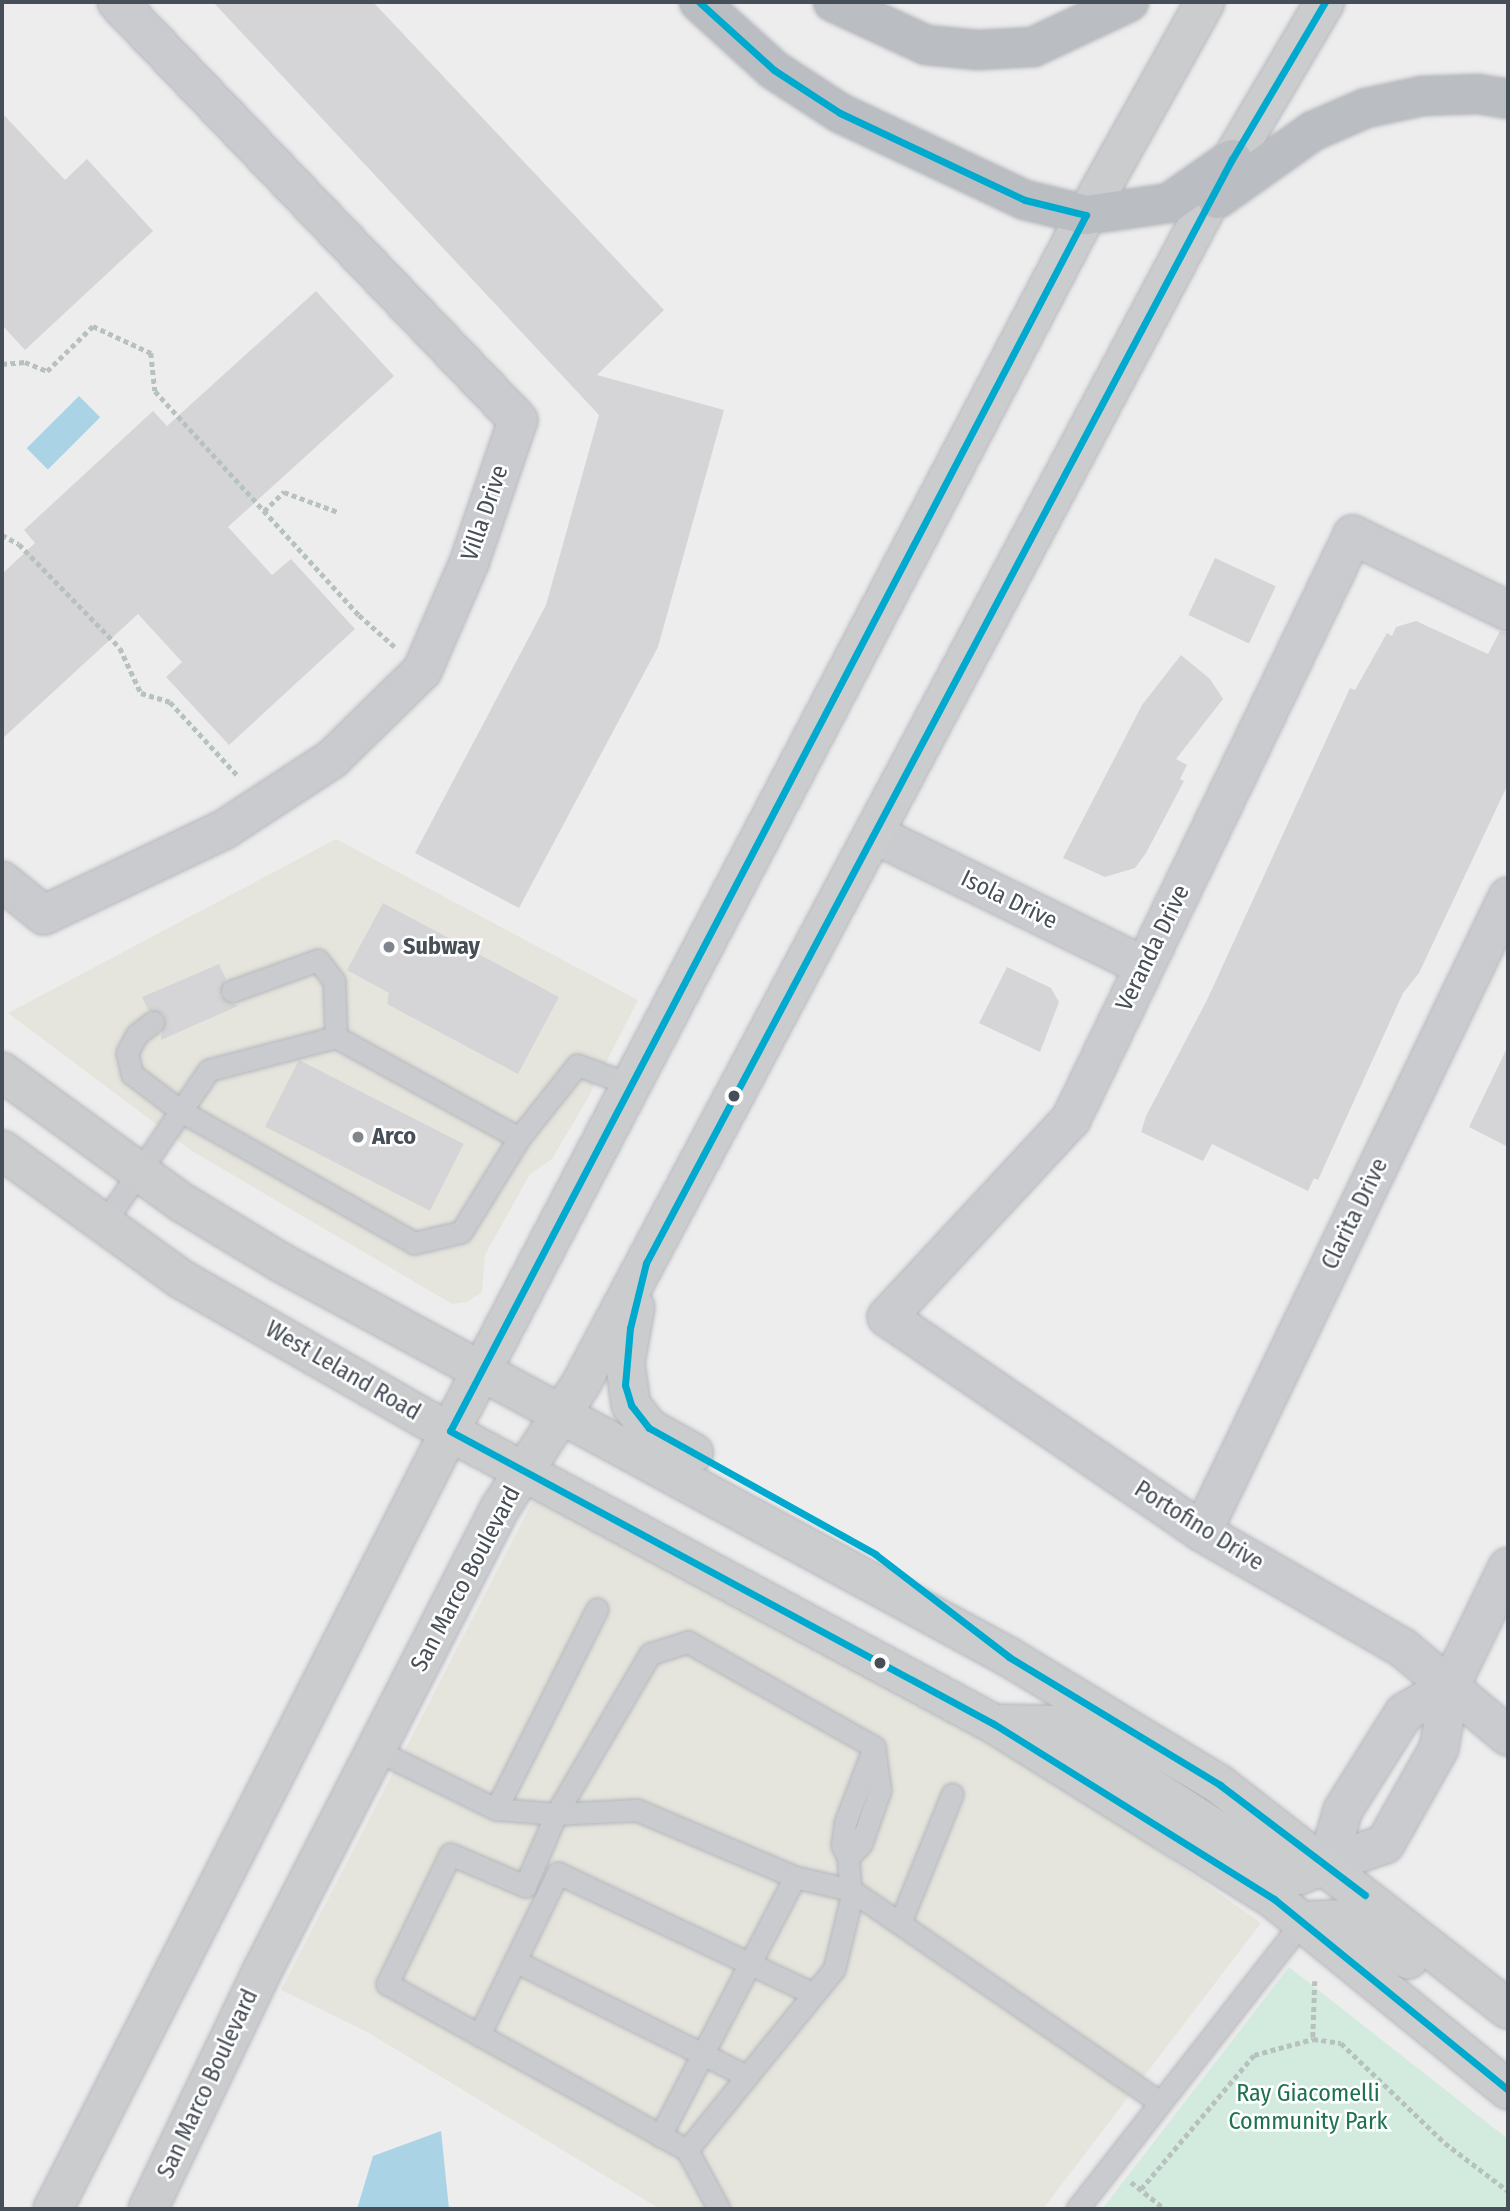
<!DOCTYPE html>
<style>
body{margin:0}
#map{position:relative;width:1510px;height:2211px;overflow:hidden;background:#eeeded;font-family:"Fira Sans Condensed",sans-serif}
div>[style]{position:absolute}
.commercial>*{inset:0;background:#e6e5dd}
.green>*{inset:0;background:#d3ebdf}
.water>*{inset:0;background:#abd3e6;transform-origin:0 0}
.building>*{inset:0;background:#d5d5d7;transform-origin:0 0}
.path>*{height:4.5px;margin-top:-2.25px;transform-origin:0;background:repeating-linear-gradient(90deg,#b7c2bf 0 5px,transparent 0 8.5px)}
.roads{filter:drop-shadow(0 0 2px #b3b6bc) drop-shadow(0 0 2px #b3b6bc)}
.lane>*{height:21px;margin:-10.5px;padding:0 10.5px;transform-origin:10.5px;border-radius:10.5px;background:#c9cbce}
.street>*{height:38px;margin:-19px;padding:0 19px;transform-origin:19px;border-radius:19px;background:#c9cbce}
.secondary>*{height:38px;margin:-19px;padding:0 19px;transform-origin:19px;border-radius:19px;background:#caccce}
.highway>*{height:38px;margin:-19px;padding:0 19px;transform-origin:19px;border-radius:19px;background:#babdc2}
.bus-1>*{height:7px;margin:-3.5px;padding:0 3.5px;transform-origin:3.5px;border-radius:3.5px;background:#00a9ce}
.dots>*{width:19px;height:19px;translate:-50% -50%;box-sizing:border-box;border:4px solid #fff;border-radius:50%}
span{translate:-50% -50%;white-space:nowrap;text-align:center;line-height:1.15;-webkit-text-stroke:5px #fff;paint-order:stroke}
.street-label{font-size:24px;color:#464e58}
.poi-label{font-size:24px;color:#464e58;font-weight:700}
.left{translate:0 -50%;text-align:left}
.park-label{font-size:24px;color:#1e7251}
.frame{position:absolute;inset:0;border:4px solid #464e58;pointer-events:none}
</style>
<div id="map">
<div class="commercial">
<div style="clip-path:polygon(336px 839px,638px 1000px,588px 1098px,552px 1159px,530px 1174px,485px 1255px,482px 1292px,467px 1302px,452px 1304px,192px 1151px,8px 1013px)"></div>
<div style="clip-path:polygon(534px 1499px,1036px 1764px,1261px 1923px,1043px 2209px,660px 2209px,367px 2032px,281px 1990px)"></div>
</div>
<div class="green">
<div style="clip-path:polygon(1289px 1967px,1508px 2139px,1508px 2209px,1102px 2209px)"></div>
</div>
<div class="water">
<div style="left:79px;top:396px;width:30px;height:74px;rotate:45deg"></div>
<div style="clip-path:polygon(441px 2131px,449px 2209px,357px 2209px,373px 2156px)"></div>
</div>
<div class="building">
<div style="clip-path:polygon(213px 2px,373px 2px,664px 310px,597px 375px,724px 410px,658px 647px,519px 908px,415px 853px,546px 605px,599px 415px)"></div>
<div style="clip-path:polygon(2px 113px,65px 180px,87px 159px,153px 231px,25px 350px,2px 325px)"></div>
<div style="clip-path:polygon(316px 291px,394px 376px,228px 527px,272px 575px,291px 559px,355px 629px,229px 745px,166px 677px,182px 662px,138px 614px,2px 739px,2px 574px,35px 543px,24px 530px,153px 411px,167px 426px)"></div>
<div style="left:1215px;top:558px;width:67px;height:63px;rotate:25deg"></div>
<div style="clip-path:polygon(1416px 621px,1488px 654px,1500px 631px,1508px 633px,1508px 784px,1419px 973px,1403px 993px,1318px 1180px,1314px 1178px,1308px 1191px,1212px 1144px,1203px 1161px,1141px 1132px,1146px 1116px,1207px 1000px,1350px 688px,1355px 690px,1387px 633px,1392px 636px,1396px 627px)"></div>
<div style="clip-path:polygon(1181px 655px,1210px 679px,1223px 699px,1176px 759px,1187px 765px,1180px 779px,1184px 781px,1146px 853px,1135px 868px,1105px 877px,1063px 858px,1142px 705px)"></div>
<div style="clip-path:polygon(383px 903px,559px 997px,518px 1074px,387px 1004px,389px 993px,347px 970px)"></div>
<div style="clip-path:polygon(219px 964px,226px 979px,220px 996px,238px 1006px,161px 1040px,164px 1015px,148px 1010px,142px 997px)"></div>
<div style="clip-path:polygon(1007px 967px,1051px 988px,1059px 1002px,1040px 1052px,979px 1023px)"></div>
<div style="clip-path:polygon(1508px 1046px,1508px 1147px,1469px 1127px)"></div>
<div style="left:299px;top:1060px;width:185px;height:75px;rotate:27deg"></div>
</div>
<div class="path">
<div style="left:2px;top:364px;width:23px;rotate:-5deg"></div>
<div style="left:25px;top:362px;width:24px;rotate:22deg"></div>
<div style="left:47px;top:371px;width:64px;rotate:-44.4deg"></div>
<div style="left:93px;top:326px;width:64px;rotate:25deg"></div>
<div style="left:151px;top:353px;width:38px;rotate:84deg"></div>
<div style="left:155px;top:391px;width:303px;rotate:47.7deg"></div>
<div style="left:359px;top:615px;width:48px;rotate:41.6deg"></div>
<div style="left:264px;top:511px;width:28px;rotate:-44deg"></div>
<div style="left:284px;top:492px;width:58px;rotate:20.3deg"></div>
<div style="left:2px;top:535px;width:19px;rotate:28deg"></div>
<div style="left:19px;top:544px;width:145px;rotate:45.8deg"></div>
<div style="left:120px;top:648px;width:50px;rotate:65deg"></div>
<div style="left:141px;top:693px;width:30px;rotate:17deg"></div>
<div style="left:170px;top:702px;width:102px;rotate:47.4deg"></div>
<div style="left:1315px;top:1981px;width:58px;rotate:92deg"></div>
<div style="left:1313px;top:2039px;width:28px;rotate:8deg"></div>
<div style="left:1341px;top:2043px;width:144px;rotate:43.9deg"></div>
<div style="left:1445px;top:2143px;width:79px;rotate:37.3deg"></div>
<div style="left:1131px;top:2182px;width:43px;rotate:38.5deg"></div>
<div style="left:1141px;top:2189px;width:175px;rotate:-49.9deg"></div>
<div style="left:1254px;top:2055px;width:61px;rotate:-15.2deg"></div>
</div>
<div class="roads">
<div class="lane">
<div style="left:232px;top:991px;width:91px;rotate:-19.8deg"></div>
<div style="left:318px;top:960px;width:26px;rotate:53deg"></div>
<div style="left:334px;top:981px;width:56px;rotate:88deg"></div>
<div style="left:153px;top:1022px;width:20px;rotate:143deg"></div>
<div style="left:137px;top:1034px;width:21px;rotate:118deg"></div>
<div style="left:127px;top:1053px;width:22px;rotate:77deg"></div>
<div style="left:132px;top:1074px;width:61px;rotate:37.1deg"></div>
<div style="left:181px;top:1111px;width:268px;rotate:29.5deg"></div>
<div style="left:414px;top:1243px;width:48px;rotate:-13.2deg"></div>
<div style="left:461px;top:1232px;width:110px;rotate:-58.3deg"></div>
<div style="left:102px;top:1226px;width:189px;rotate:-55.6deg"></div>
<div style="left:209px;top:1070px;width:131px;rotate:-14.6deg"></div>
<div style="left:336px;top:1037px;width:209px;rotate:28.9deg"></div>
<div style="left:519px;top:1138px;width:93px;rotate:-51.5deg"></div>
<div style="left:577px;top:1065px;width:59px;rotate:20deg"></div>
<div style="left:597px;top:1609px;width:224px;rotate:116.8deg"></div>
<div style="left:496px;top:1809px;width:60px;rotate:4.8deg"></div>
<div style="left:556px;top:1814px;width:81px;rotate:-2.8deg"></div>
<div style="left:637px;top:1810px;width:172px;rotate:23deg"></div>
<div style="left:795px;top:1877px;width:57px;rotate:13.1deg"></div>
<div style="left:851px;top:1890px;width:375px;rotate:34.5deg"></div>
<div style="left:376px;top:1750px;width:134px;rotate:26.2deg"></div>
<div style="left:900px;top:1923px;width:139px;rotate:-68deg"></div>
<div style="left:515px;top:1961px;width:98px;rotate:-64deg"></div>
<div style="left:558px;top:1873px;width:283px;rotate:25.3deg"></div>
<div style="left:479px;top:2035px;width:82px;rotate:-64.1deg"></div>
<div style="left:515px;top:1961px;width:259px;rotate:26.4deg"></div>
<div style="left:660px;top:2136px;width:292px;rotate:-62.5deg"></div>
<div style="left:687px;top:2150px;width:233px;rotate:-50.9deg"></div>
<div style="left:834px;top:1969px;width:71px;rotate:-76.2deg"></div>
<div style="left:851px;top:1900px;width:43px;rotate:-94deg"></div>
<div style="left:848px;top:1857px;width:13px;rotate:-117deg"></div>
<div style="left:842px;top:1845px;width:22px;rotate:-82deg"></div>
<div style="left:845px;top:1823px;width:81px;rotate:-69.1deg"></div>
<div style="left:719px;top:2209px;width:67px;rotate:-118.5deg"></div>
<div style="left:687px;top:2150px;width:343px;rotate:-151deg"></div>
<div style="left:387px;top:1984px;width:144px;rotate:-64.1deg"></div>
<div style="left:450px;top:1854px;width:82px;rotate:23.1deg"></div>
<div style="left:525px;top:1886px;width:78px;rotate:-66.7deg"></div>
<div style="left:556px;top:1814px;width:186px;rotate:-59.6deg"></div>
<div style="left:650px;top:1654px;width:40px;rotate:-18deg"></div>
<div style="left:688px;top:1642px;width:214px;rotate:29.4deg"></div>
<div style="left:874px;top:1747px;width:43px;rotate:82.1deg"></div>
<div style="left:880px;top:1790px;width:57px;rotate:109.4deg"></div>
<div style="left:861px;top:1844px;width:18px;rotate:135deg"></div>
<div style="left:1077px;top:2209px;width:366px;rotate:-51.9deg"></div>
</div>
<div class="street">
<div style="left:1508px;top:611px;width:173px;rotate:-153.9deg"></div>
<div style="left:1353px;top:535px;width:649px;rotate:115.77deg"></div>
<div style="left:1071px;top:1119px;width:270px;rotate:132.9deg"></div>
<div style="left:887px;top:1317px;width:381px;rotate:34.3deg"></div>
<div style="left:1202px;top:1532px;width:232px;rotate:30deg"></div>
<div style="left:1403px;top:1648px;width:137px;rotate:40deg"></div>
<div style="left:874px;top:834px;width:301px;rotate:26.1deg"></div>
<div style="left:2px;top:881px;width:54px;rotate:39deg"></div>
<div style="left:44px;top:915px;width:200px;rotate:-25.4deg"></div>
<div style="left:225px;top:829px;width:128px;rotate:-33.2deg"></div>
<div style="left:332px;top:759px;width:126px;rotate:-44.4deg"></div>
<div style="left:422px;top:671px;width:118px;rotate:-66.5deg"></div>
<div style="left:469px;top:563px;width:151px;rotate:-71.1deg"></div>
<div style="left:518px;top:420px;width:579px;rotate:-133.81deg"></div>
<div style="left:1202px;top:1532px;width:705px;rotate:-64.27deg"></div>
<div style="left:1327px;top:1864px;width:61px;rotate:-19deg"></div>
<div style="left:1385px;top:1844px;width:110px;rotate:-60.6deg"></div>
<div style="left:1439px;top:1748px;width:63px;rotate:-79.9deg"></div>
<div style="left:1450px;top:1686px;width:132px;rotate:-64deg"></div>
<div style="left:1327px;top:1864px;width:56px;rotate:-73.5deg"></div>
<div style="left:1343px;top:1810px;width:115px;rotate:-57.8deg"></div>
<div style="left:1404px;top:1713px;width:53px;rotate:-30.4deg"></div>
</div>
<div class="secondary">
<div style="left:2px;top:1072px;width:221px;rotate:36deg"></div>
<div style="left:181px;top:1202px;width:116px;rotate:31.2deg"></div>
<div style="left:280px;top:1262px;width:829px;rotate:28.45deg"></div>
<div style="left:1009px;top:1657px;width:247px;rotate:31.2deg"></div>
<div style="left:1220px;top:1785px;width:365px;rotate:37.9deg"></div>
<div style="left:2px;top:1150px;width:221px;rotate:35.8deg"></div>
<div style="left:181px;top:1279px;width:278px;rotate:29.8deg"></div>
<div style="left:422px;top:1417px;width:649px;rotate:28.22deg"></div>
<div style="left:994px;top:1724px;width:330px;rotate:32deg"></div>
<div style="left:1274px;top:1899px;width:302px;rotate:39.2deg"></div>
<div style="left:635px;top:1307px;width:57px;rotate:100.1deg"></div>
<div style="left:625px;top:1363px;width:42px;rotate:81.9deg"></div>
<div style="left:631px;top:1405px;width:29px;rotate:52deg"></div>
<div style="left:649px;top:1428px;width:51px;rotate:29.1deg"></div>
<div style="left:996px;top:1724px;width:59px;rotate:1deg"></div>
<div style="left:1055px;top:1725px;width:248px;rotate:33deg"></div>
<div style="left:1263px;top:1860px;width:39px;rotate:23deg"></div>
<div style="left:1299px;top:1875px;width:30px;rotate:-21deg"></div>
<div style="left:1303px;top:1921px;width:42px;rotate:-2.7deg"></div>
<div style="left:1345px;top:1919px;width:75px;rotate:32.4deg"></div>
<div style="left:53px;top:2209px;width:873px;rotate:-62.97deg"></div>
<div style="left:450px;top:1431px;width:1372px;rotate:-62.39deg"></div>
<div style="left:1086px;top:215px;width:244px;rotate:-60.8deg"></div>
<div style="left:148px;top:2209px;width:259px;rotate:-64.4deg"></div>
<div style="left:260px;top:1975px;width:525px;rotate:-62.8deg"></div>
<div style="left:500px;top:1508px;width:150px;rotate:-56.9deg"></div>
<div style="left:582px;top:1382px;width:1385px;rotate:-62.01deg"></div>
<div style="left:1232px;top:159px;width:182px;rotate:-59.4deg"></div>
</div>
<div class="highway">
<div style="left:699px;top:2px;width:101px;rotate:42.2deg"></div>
<div style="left:774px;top:70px;width:79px;rotate:33.1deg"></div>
<div style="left:840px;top:113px;width:204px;rotate:25.2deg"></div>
<div style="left:1025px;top:200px;width:63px;rotate:13.8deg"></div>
<div style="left:1086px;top:215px;width:84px;rotate:-8.2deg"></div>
<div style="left:1169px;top:203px;width:77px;rotate:-34.9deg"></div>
<div style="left:833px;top:2px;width:102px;rotate:24.8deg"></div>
<div style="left:926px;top:45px;width:52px;rotate:5.5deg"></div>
<div style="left:978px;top:50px;width:55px;rotate:-3.1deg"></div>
<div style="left:1033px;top:47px;width:106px;rotate:-25.1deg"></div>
<div style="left:1217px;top:199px;width:118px;rotate:-35.3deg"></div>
<div style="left:1313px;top:131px;width:58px;rotate:-23.5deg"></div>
<div style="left:1366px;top:108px;width:57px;rotate:-12.1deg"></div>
<div style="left:1422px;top:96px;width:56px;rotate:-2deg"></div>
<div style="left:1478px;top:94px;width:30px;rotate:9deg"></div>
</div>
</div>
<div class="bus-1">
<div style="left:699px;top:2px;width:101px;rotate:42.2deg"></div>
<div style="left:774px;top:70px;width:79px;rotate:33.1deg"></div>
<div style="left:840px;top:113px;width:204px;rotate:25.2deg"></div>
<div style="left:1025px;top:200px;width:63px;rotate:13.8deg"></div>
<div style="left:1086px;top:215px;width:1372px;rotate:117.61deg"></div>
<div style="left:450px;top:1431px;width:618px;rotate:28.31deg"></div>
<div style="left:994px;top:1724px;width:330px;rotate:32deg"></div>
<div style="left:1274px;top:1899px;width:302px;rotate:39.2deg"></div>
<div style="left:1325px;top:2px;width:182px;rotate:120.6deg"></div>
<div style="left:1232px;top:159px;width:1250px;rotate:117.96deg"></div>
<div style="left:646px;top:1263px;width:67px;rotate:103.8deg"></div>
<div style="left:630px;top:1328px;width:57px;rotate:95deg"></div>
<div style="left:625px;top:1385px;width:21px;rotate:73deg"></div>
<div style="left:631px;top:1405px;width:29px;rotate:52deg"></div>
<div style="left:649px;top:1428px;width:259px;rotate:29.1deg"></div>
<div style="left:875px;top:1554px;width:169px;rotate:37.5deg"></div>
<div style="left:1009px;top:1657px;width:247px;rotate:31.2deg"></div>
<div style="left:1220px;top:1785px;width:182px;rotate:37.2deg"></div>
</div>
<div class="dots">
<div style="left:389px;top:947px;background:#81868c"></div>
<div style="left:734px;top:1096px;background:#464e58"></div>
<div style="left:358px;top:1137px;background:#81868c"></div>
<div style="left:880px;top:1663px;background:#464e58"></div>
</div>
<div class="street-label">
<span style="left:485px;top:513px;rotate:-71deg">Villa Drive</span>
<span style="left:1009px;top:900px;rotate:26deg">Isola Drive</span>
<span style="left:1153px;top:948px;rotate:-64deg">Veranda Drive</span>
<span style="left:1355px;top:1214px;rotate:-64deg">Clarita Drive</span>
<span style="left:343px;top:1371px;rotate:30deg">West Leland Road</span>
<span style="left:1199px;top:1526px;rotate:32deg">Portofino Drive</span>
<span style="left:466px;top:1579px;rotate:-62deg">San Marco Boulevard</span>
<span style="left:208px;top:2084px;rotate:-65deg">San Marco Boulevard</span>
</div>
<div class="poi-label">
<span class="left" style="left:403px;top:947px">Subway</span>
<span class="left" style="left:372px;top:1137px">Arco</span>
</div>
<div class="park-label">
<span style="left:1308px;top:2108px">Ray Giacomelli<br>Community Park</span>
</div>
<div class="frame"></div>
</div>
